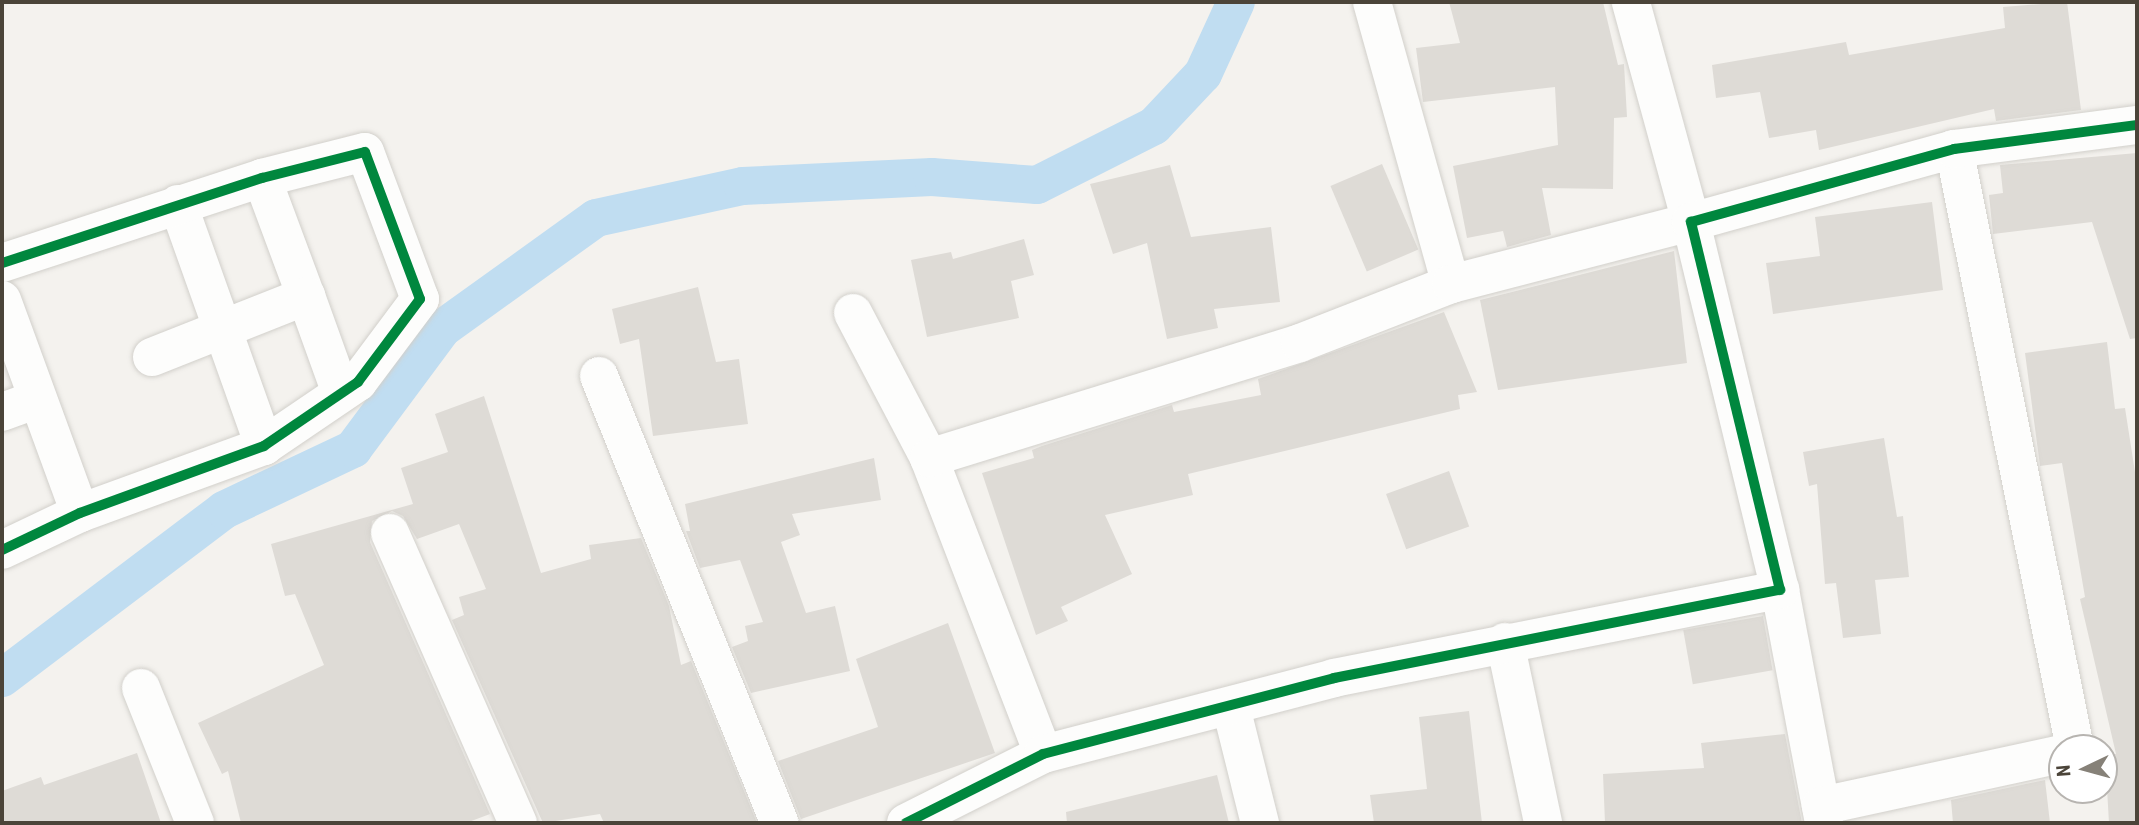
<!DOCTYPE html>
<style>
body{margin:0}
#map{position:relative;width:2139px;height:825px;overflow:hidden;background:#f4f2ee;font-family:"Roboto Condensed",sans-serif}
div>[style]{position:absolute}
.canal>*{height:38px;margin:-19px;padding:0 19px;transform-origin:19px;border-radius:19px;background:#c0ddf1}
.building>*{inset:0;background:#dedbd6;transform-origin:0 0}
.roads{filter:drop-shadow(0 0 2px #d2d0cb) drop-shadow(0 0 2px #d2d0cb)}
.minor>*{height:38px;margin:-19px;padding:0 19px;transform-origin:19px;border-radius:19px;background:#fdfdfc}
.cycleway>*{height:10px;margin:-5px;padding:0 5px;transform-origin:5px;border-radius:5px;background:#00873e}
span{translate:-50% -50%;white-space:nowrap;text-align:center;line-height:1.15;-webkit-text-stroke:6px #fff;paint-order:stroke}
.frame{position:absolute;inset:0;border:4px solid #4b4439;pointer-events:none}
.north{position:absolute;left:2048px;top:734px;width:70px;height:70px;box-sizing:border-box;background:#fff;border:2px solid #b7b4b0;border-radius:50%;rotate:265deg;font-size:19px;font-weight:700;line-height:28px;text-align:center;color:#4b4439}
.north::after{content:'';display:block;margin:auto;width:24px;height:32px;background:#868178;clip-path:polygon(50% 0,100% 100%,50% 72%,0 100%)}
</style>
<div id="map">
<div class="canal">
<div style="left:2px;top:678px;width:278px;rotate:-37.1deg"></div>
<div style="left:224px;top:510px;width:143px;rotate:-25.3deg"></div>
<div style="left:353px;top:449px;width:151px;rotate:-53.4deg"></div>
<div style="left:443px;top:328px;width:188px;rotate:-35.7deg"></div>
<div style="left:596px;top:218px;width:150px;rotate:-12.3deg"></div>
<div style="left:743px;top:186px;width:189px;rotate:-2.7deg"></div>
<div style="left:932px;top:177px;width:105px;rotate:4.4deg"></div>
<div style="left:1037px;top:185px;width:131px;rotate:-26.8deg"></div>
<div style="left:1154px;top:126px;width:71px;rotate:-46.7deg"></div>
<div style="left:1203px;top:74px;width:79px;rotate:-65.4deg"></div>
</div>
<div class="building">
<div style="clip-path:polygon(1449px 2px,1603px 2px,1618px 65px,1624px 64px,1627px 117px,1614px 118px,1613px 189px,1542px 188px,1551px 235px,1507px 247px,1503px 231px,1467px 238px,1453px 166px,1558px 145px,1555px 87px,1423px 102px,1416px 48px,1460px 43px)"></div>
<div style="clip-path:polygon(2067px 2px,2081px 110px,1996px 121px,1994px 109px,1819px 150px,1816px 130px,1769px 138px,1760px 92px,1716px 98px,1712px 65px,1846px 42px,1849px 55px,2005px 28px,2003px 7px)"></div>
<div style="clip-path:polygon(2137px 153px,2137px 338px,2130px 339px,2092px 222px,1993px 234px,1989px 195px,2003px 193px,2000px 165px)"></div>
<div style="left:1382px;top:164px;width:93px;height:56px;rotate:67deg"></div>
<div style="clip-path:polygon(1170px 165px,1191px 237px,1271px 227px,1280px 302px,1214px 309px,1218px 328px,1167px 339px,1147px 243px,1113px 254px,1090px 184px)"></div>
<div style="clip-path:polygon(1932px 202px,1943px 290px,1773px 314px,1766px 263px,1820px 256px,1815px 217px)"></div>
<div style="clip-path:polygon(1024px 239px,1034px 275px,1011px 281px,1019px 318px,927px 337px,911px 260px,951px 252px,953px 259px)"></div>
<div style="clip-path:polygon(1674px 251px,1687px 363px,1498px 390px,1480px 300px)"></div>
<div style="clip-path:polygon(698px 287px,716px 362px,739px 359px,748px 424px,653px 436px,639px 339px,620px 344px,612px 309px)"></div>
<div style="clip-path:polygon(1444px 312px,1477px 392px,1458px 395px,1460px 409px,1188px 474px,1193px 495px,1105px 515px,1132px 574px,1061px 607px,1068px 621px,1036px 635px,982px 473px,1034px 458px,1032px 450px,1042px 446px,1172px 405px,1174px 412px,1261px 395px,1258px 379px)"></div>
<div style="clip-path:polygon(2107px 342px,2115px 409px,2125px 408px,2137px 485px,2137px 823px,2109px 823px,2105px 754px,2116px 754px,2080px 599px,2085px 597px,2062px 463px,2040px 466px,2025px 353px)"></div>
<div style="clip-path:polygon(484px 396px,541px 573px,591px 559px,589px 545px,641px 538px,669px 606px,681px 665px,691px 661px,757px 823px,604px 823px,600px 814px,543px 823px,452px 620px,464px 615px,459px 597px,486px 589px,459px 524px,417px 539px,403px 516px,392px 511px,372px 521px,370px 542px,490px 814px,466px 823px,241px 823px,228px 771px,222px 774px,198px 723px,324px 665px,295px 594px,285px 596px,271px 544px,413px 504px,401px 468px,448px 452px,435px 414px)"></div>
<div style="clip-path:polygon(1884px 438px,1897px 517px,1903px 516px,1909px 577px,1875px 580px,1881px 634px,1843px 638px,1836px 583px,1825px 584px,1817px 484px,1809px 486px,1803px 452px)"></div>
<div style="clip-path:polygon(874px 458px,881px 500px,792px 514px,800px 535px,781px 542px,806px 613px,835px 606px,850px 671px,751px 693px,732px 647px,748px 641px,745px 626px,763px 622px,740px 560px,700px 568px,686px 531px,690px 531px,685px 504px)"></div>
<div style="left:1449px;top:471px;width:59px;height:67px;rotate:70deg"></div>
<div style="left:1763px;top:616px;width:55px;height:81px;rotate:80deg"></div>
<div style="clip-path:polygon(948px 623px,995px 753px,801px 819px,778px 761px,878px 727px,856px 659px)"></div>
<div style="clip-path:polygon(1469px 711px,1482px 823px,1374px 823px,1370px 795px,1427px 789px,1419px 717px)"></div>
<div style="clip-path:polygon(1785px 734px,1802px 823px,1605px 823px,1603px 774px,1704px 768px,1701px 743px)"></div>
<div style="clip-path:polygon(137px 753px,161px 823px,2px 823px,2px 791px,41px 777px,44px 785px)"></div>
<div style="clip-path:polygon(1217px 775px,1229px 823px,1067px 823px,1066px 812px)"></div>
<div style="clip-path:polygon(2045px 780px,2050px 823px,1953px 823px,1951px 800px)"></div>
</div>
<div class="roads">
<div class="minor">
<div style="left:1372px;top:2px;width:293px;rotate:74.4deg"></div>
<div style="left:1954px;top:149px;width:611px;rotate:78.58deg"></div>
<div style="left:262px;top:178px;width:126px;rotate:69.6deg"></div>
<div style="left:178px;top:204px;width:257px;rotate:70.4deg"></div>
<div style="left:2px;top:263px;width:274px;rotate:-18.1deg"></div>
<div style="left:262px;top:178px;width:106px;rotate:-14.2deg"></div>
<div style="left:365px;top:152px;width:157px;rotate:69.5deg"></div>
<div style="left:420px;top:299px;width:104px;rotate:126.8deg"></div>
<div style="left:358px;top:382px;width:114px;rotate:145.8deg"></div>
<div style="left:264px;top:446px;width:196px;rotate:160deg"></div>
<div style="left:80px;top:513px;width:86px;rotate:154.6deg"></div>
<div style="left:2px;top:300px;width:227px;rotate:69.9deg"></div>
<div style="left:853px;top:313px;width:164px;rotate:62.3deg"></div>
<div style="left:929px;top:458px;width:317px;rotate:68.9deg"></div>
<div style="left:152px;top:357px;width:166px;rotate:-21.6deg"></div>
<div style="left:306px;top:296px;width:103px;rotate:70.2deg"></div>
<div style="left:599px;top:376px;width:482px;rotate:68deg"></div>
<div style="left:2px;top:412px;width:38px;rotate:-20deg"></div>
<div style="left:929px;top:458px;width:388px;rotate:-17.2deg"></div>
<div style="left:1300px;top:343px;width:162px;rotate:-21.3deg"></div>
<div style="left:1451px;top:284px;width:248px;rotate:-14.5deg"></div>
<div style="left:1691px;top:222px;width:228px;rotate:-105.3deg"></div>
<div style="left:390px;top:533px;width:317px;rotate:66.2deg"></div>
<div style="left:1780px;top:590px;width:237px;rotate:79.3deg"></div>
<div style="left:1505px;top:642px;width:185px;rotate:78.1deg"></div>
<div style="left:141px;top:688px;width:145px;rotate:68.2deg"></div>
<div style="left:1231px;top:707px;width:120px;rotate:76deg"></div>
<div style="left:1821px;top:806px;width:247px;rotate:-12.2deg"></div>
<div style="left:906px;top:823px;width:153px;rotate:-26.7deg"></div>
<div style="left:1043px;top:754px;width:301px;rotate:-14.6deg"></div>
<div style="left:1334px;top:678px;width:455px;rotate:-11.2deg"></div>
<div style="left:1780px;top:590px;width:379px;rotate:-103.6deg"></div>
<div style="left:1691px;top:222px;width:273px;rotate:-15.5deg"></div>
<div style="left:1954px;top:149px;width:185px;rotate:-7.5deg"></div>
</div>
</div>
<div class="cycleway">
<div style="left:2px;top:263px;width:274px;rotate:-18.1deg"></div>
<div style="left:262px;top:178px;width:106px;rotate:-14.2deg"></div>
<div style="left:365px;top:152px;width:157px;rotate:69.5deg"></div>
<div style="left:420px;top:299px;width:104px;rotate:126.8deg"></div>
<div style="left:358px;top:382px;width:114px;rotate:145.8deg"></div>
<div style="left:264px;top:446px;width:196px;rotate:160deg"></div>
<div style="left:80px;top:513px;width:86px;rotate:154.6deg"></div>
<div style="left:906px;top:823px;width:153px;rotate:-26.7deg"></div>
<div style="left:1043px;top:754px;width:301px;rotate:-14.6deg"></div>
<div style="left:1334px;top:678px;width:455px;rotate:-11.2deg"></div>
<div style="left:1780px;top:590px;width:379px;rotate:-103.6deg"></div>
<div style="left:1691px;top:222px;width:273px;rotate:-15.5deg"></div>
<div style="left:1954px;top:149px;width:185px;rotate:-7.5deg"></div>
</div>
<div class="frame"></div>
<div class="north">N</div>
</div>
